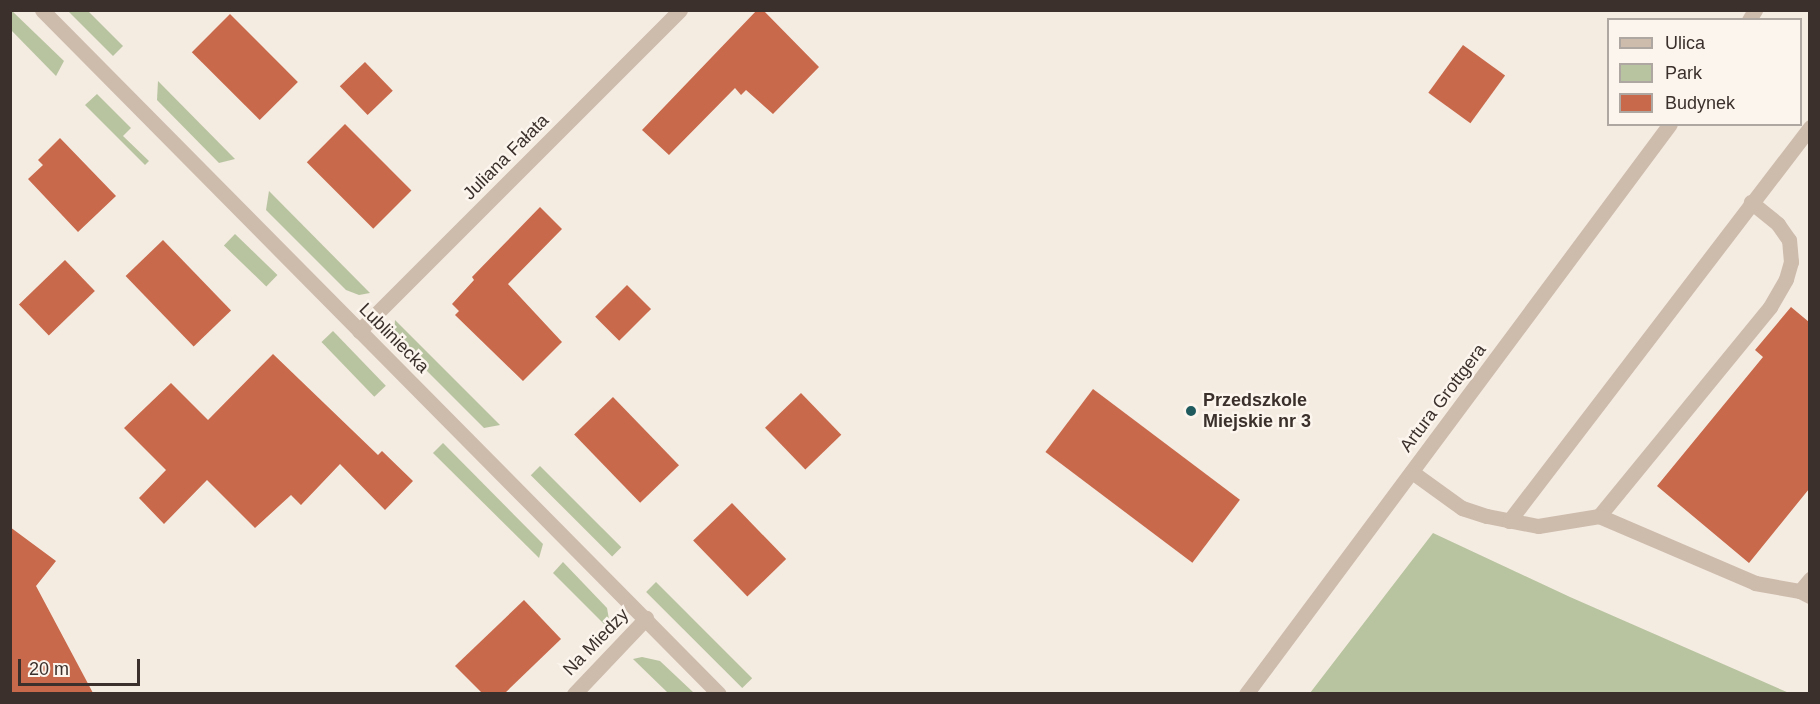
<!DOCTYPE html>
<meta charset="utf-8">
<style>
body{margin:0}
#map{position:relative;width:1820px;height:704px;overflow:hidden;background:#f4ebe1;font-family:Arial,sans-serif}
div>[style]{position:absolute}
.green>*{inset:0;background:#b8c4a0;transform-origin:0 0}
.building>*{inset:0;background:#c8694b;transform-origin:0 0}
.minor>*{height:15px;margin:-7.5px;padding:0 7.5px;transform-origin:7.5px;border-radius:7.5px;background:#cdbbac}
.dots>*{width:16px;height:16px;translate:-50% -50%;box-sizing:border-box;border:3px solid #fbf5ee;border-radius:50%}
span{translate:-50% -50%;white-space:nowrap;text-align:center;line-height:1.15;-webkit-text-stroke:5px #fbf5ee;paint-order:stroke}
.street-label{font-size:18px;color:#3b302b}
.poi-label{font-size:18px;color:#3b302b;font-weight:700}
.left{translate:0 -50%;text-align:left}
.frame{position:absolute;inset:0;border:12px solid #3b302b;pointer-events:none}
.legend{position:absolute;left:1607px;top:18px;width:195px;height:108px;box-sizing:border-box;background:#fbf5ee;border:2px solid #aea6a0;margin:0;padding:8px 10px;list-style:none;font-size:18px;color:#3b302b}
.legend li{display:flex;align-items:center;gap:12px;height:30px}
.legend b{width:30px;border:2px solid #aea6a0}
.scale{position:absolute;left:18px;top:659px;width:122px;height:27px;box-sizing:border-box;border:3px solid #3b302b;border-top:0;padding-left:8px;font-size:18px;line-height:21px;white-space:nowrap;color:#3b302b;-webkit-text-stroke:4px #fbf5ee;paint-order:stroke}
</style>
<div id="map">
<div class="green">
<div style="clip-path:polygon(11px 10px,64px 61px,56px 76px,11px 30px)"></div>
<div style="clip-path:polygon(68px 11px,88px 11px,123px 46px,113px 56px)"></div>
<div style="clip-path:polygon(158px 81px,235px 159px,219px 163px,157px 100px)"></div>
<div style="clip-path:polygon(97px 94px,131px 128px,123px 136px,149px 161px,145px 165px,85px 105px)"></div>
<div style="clip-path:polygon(269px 191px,370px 293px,359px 295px,346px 290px,266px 210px)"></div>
<div style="left:235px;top:234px;width:59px;height:16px;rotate:44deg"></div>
<div style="clip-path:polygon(395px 320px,500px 425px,484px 428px,402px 346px,394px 334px)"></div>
<div style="left:333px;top:331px;width:76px;height:16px;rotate:46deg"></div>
<div style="clip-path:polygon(443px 443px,543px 544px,539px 558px,433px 453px)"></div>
<div style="left:540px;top:466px;width:115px;height:13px;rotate:45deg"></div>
<div style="clip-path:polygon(1433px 533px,1570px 597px,1789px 693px,1310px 693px)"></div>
<div style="clip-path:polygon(563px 562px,607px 608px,611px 631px,553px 573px)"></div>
<div style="left:656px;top:582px;width:136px;height:14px;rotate:45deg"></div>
<div style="clip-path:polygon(642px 657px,660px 661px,694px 693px,668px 693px,633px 659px)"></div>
</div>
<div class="building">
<div style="clip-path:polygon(757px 10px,763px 10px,819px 67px,773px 114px,746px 90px,741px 95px,735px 88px,669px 155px,642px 130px)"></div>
<div style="left:230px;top:14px;width:96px;height:54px;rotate:45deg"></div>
<div style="left:1463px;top:45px;width:52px;height:59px;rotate:36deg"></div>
<div style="left:365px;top:62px;width:40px;height:35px;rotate:46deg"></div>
<div style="left:345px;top:124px;width:94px;height:54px;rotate:45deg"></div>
<div style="clip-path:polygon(60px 138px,116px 196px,78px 232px,28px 179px,43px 165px,38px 160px)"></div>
<div style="clip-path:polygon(540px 207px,562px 229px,508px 284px,562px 342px,523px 381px,455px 315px,459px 311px,452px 304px,474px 280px,472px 277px)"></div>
<div style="left:163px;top:240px;width:98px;height:52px;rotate:46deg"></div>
<div style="left:65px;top:260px;width:43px;height:64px;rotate:46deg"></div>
<div style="left:627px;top:285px;width:34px;height:45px;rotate:45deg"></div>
<div style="clip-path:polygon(1791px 307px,1809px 322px,1809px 489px,1749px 563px,1657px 486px,1763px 357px,1755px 350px)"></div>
<div style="clip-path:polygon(273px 354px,378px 455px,382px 451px,413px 481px,385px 510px,340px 464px,301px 505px,291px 495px,255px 528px,207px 480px,164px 524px,139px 498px,166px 470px,124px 428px,171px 383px,208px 420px)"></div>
<div style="left:1093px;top:389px;width:184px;height:79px;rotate:37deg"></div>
<div style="left:801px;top:393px;width:58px;height:50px;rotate:46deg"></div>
<div style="left:613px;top:397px;width:95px;height:54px;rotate:46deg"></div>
<div style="left:732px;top:503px;width:78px;height:54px;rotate:46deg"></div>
<div style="clip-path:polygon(10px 527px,56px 561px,36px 586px,93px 693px,10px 693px)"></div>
<div style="clip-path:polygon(524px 600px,561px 639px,505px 693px,482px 693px,455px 666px)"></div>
</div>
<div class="minor">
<div style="left:42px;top:10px;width:962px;rotate:45.29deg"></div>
<div style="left:1749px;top:20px;width:12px;rotate:-59deg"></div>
<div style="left:359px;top:331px;width:454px;rotate:-45deg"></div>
<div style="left:1412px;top:472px;width:62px;rotate:35.8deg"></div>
<div style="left:1462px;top:508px;width:26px;rotate:18deg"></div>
<div style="left:1487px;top:516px;width:52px;rotate:11.1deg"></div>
<div style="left:1538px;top:526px;width:62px;rotate:-9.3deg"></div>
<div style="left:1599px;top:516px;width:270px;rotate:-50.7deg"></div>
<div style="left:1770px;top:307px;width:32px;rotate:-60deg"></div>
<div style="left:1786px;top:279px;width:18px;rotate:-74deg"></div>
<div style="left:1791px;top:262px;width:22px;rotate:-95deg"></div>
<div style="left:1789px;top:240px;width:19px;rotate:-125deg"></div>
<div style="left:1778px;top:224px;width:35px;rotate:-141deg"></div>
<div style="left:1599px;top:516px;width:170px;rotate:23.2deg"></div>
<div style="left:1755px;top:583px;width:46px;rotate:10.1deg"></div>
<div style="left:1800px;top:591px;width:11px;rotate:27deg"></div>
<div style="left:1509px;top:521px;width:496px;rotate:-52.6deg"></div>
<div style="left:1800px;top:591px;width:16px;rotate:-50deg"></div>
<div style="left:574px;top:694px;width:105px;rotate:-46.5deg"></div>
<div style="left:1246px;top:694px;width:710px;rotate:-53.36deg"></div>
</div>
<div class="dots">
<div style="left:1191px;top:411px;background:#1f5a5e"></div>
</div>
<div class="street-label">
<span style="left:506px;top:157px;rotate:-45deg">Juliana Fałata</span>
<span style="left:394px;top:338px;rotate:45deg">Lubliniecka</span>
<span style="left:1443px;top:398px;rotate:-53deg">Artura Grottgera</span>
<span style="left:596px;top:642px;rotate:-46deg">Na Miedzy</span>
</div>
<div class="poi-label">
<span class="left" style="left:1203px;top:411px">Przedszkole<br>Miejskie nr 3</span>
</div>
<div class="frame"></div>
<ul class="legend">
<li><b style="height:8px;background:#cdbbac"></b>Ulica</li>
<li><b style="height:16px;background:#b8c4a0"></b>Park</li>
<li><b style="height:16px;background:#c8694b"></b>Budynek</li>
</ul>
<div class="scale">20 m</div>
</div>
